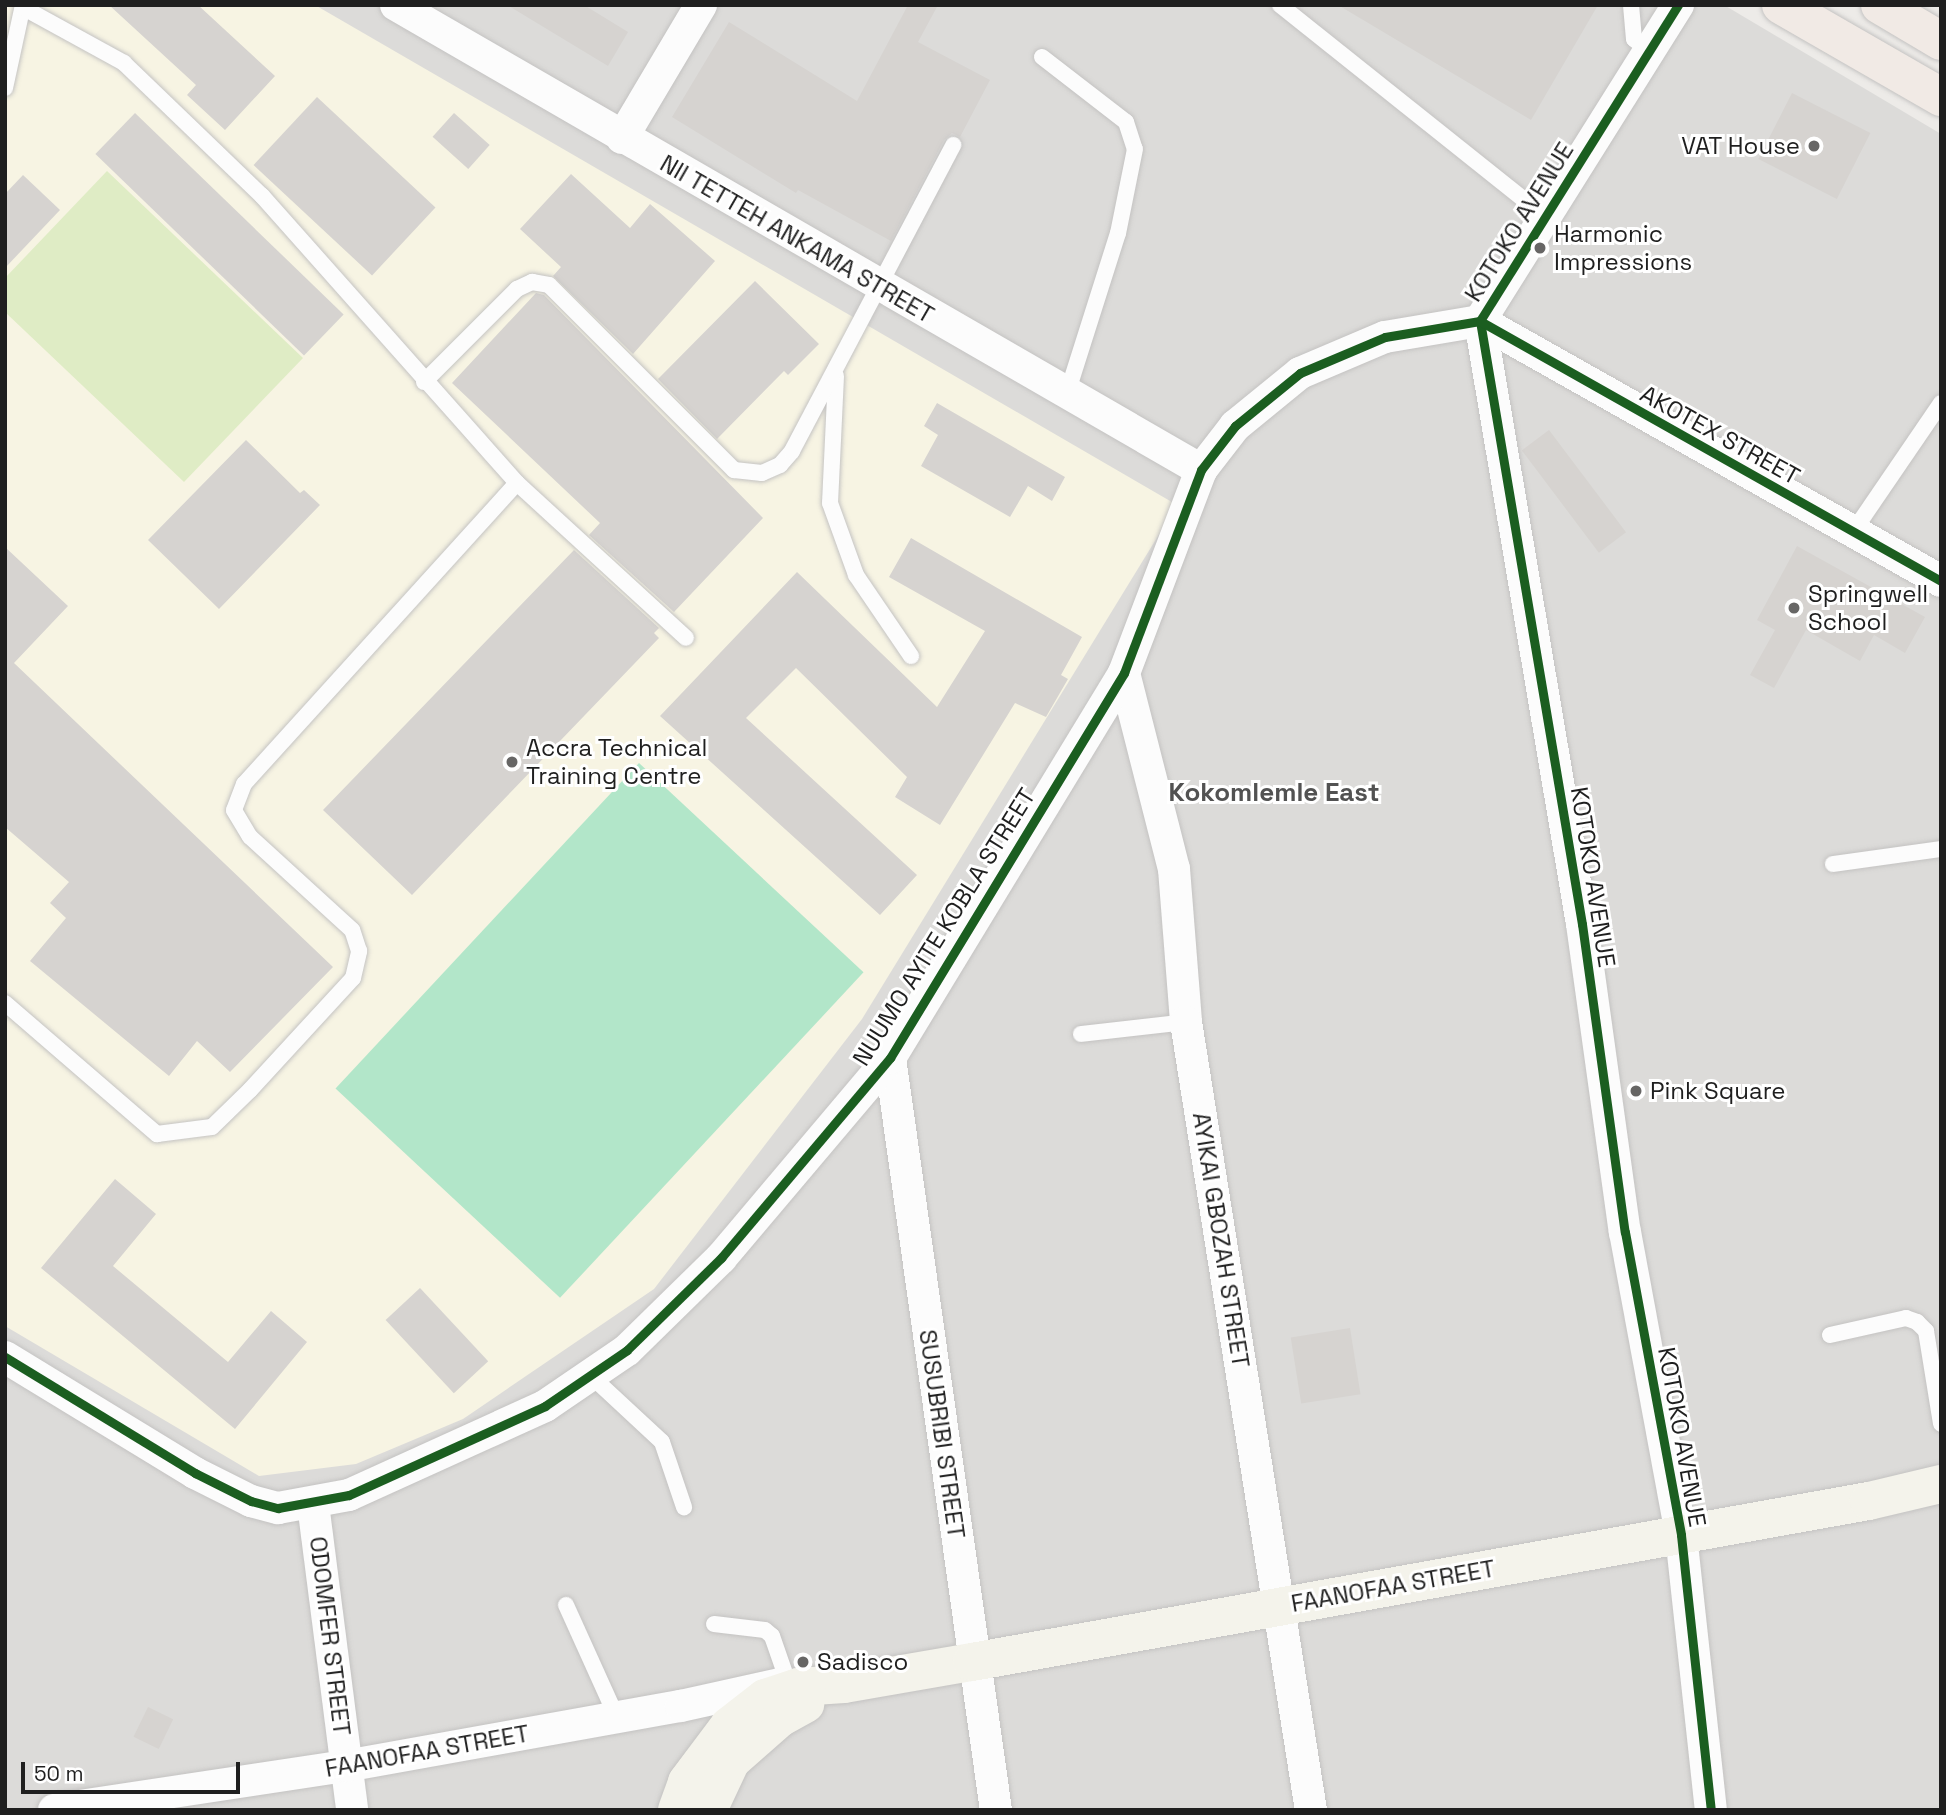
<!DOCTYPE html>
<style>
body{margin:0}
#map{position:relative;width:1946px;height:1815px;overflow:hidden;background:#edebe8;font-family:"Space Grotesk",sans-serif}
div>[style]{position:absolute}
.residential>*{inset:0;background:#dcdbd9}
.education>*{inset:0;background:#f7f4e3}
.grass>*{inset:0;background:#dfecc5}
.pitch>*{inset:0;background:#b2e6c9;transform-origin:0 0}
.building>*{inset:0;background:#d6d3d0;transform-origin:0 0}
.roads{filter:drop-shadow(0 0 2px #c4c3c2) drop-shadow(0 0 2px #c4c3c2)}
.service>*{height:16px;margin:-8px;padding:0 8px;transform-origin:8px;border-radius:8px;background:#fcfcfc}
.minor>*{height:32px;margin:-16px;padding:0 16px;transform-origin:16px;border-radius:16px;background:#fcfcfc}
.secondary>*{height:38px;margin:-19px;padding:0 19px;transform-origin:19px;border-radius:19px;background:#f4f3eb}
.primary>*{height:38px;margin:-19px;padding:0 19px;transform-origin:19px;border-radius:19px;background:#f1eae5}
.cycleway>*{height:9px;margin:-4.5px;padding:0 4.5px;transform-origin:4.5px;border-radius:4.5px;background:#1b5e20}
.dots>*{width:19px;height:19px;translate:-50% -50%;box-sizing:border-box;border:4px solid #fff;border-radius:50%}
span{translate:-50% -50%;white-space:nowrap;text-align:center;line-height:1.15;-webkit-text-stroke:6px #fff;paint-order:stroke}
.poi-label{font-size:24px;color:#1f1f1f}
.right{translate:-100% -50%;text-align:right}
.left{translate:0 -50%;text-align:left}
.street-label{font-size:24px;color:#1f1f1f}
.neighbourhood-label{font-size:26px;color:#525252;font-weight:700}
.frame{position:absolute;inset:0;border:7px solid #1f1f1f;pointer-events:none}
.scale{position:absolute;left:21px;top:1762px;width:219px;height:32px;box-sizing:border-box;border:4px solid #1f1f1f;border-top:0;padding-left:9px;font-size:21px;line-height:24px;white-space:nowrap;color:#1f1f1f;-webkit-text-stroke:5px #fff;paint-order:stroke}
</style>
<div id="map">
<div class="residential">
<div style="clip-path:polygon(5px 5px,1724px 5px,1941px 134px,1941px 1810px,5px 1810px)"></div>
</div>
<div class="education">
<div style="clip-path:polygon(5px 5px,315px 5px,1177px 505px,862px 1019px,654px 1289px,463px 1419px,356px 1464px,259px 1476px,5px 1326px)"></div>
</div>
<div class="grass">
<div style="clip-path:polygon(107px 171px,303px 358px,184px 482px,5px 312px,5px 278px)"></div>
</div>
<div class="pitch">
<div style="left:639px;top:763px;width:307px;height:445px;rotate:43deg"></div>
</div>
<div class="building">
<div style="clip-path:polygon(109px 5px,198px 5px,275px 76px,225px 130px,187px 95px,196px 85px)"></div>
<div style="clip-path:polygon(507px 5px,584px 5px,628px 32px,608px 66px)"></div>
<div style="clip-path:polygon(908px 5px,938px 5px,918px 42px,990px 80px,960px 137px,952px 133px,944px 140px,891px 241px,798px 190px,796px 193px,672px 117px,729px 22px,857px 101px)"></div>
<div style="clip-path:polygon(1338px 5px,1598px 5px,1531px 120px)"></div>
<div style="left:1792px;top:93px;width:88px;height:74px;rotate:27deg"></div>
<div style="left:317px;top:97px;width:162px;height:93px;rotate:43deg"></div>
<div style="left:135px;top:113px;width:290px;height:57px;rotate:44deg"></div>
<div style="left:454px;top:113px;width:48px;height:32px;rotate:42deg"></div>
<div style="clip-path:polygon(571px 174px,630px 228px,650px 204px,715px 261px,633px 354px,553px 276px,561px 267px,520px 229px)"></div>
<div style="clip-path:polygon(23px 175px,60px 210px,5px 268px,5px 194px)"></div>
<div style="clip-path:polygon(755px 281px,819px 344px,788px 375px,784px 371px,717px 439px,658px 379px)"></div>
<div style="clip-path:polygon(536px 293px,544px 295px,763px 518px,674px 612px,589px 535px,600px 523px,452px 383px)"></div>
<div style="clip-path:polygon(937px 403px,1065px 477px,1052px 501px,1028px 486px,1010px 517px,921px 466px,938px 435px,924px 426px)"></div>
<div style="left:1549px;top:430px;width:128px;height:34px;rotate:53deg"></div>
<div style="clip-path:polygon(246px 440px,300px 493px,304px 490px,320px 505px,219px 609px,148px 540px)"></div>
<div style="clip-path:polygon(911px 538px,1082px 637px,1061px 675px,1068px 679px,1046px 717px,1015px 703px,940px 825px,895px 797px,907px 777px,796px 668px,746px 718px,917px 875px,880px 915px,660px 716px,797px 572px,937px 707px,985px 631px,889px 577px)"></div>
<div style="clip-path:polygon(1797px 546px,1925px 617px,1905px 653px,1874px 635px,1860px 661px,1806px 630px,1774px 688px,1750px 675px,1775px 630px,1757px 620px)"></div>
<div style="clip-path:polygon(5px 547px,68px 606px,14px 663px,333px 967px,230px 1072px,197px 1041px,169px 1076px,30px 961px,66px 918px,50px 903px,69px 882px,5px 827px)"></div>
<div style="clip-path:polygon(574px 550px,659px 628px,654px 633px,659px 638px,412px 895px,323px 810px)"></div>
<div style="clip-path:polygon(115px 1179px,156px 1214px,113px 1266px,228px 1362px,271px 1311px,307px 1342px,235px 1429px,41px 1268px)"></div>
<div style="left:420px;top:1288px;width:100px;height:47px;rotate:47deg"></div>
<div style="left:1350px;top:1328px;width:67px;height:60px;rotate:81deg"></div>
<div style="left:148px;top:1707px;width:28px;height:33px;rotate:26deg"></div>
</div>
<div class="roads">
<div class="service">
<div style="left:1280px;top:5px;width:340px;rotate:38.6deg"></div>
<div style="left:1631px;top:5px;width:34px;rotate:85deg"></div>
<div style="left:1634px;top:39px;width:20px;rotate:37deg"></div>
<div style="left:1042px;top:57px;width:106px;rotate:37.7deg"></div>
<div style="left:1126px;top:122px;width:28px;rotate:72deg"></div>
<div style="left:1135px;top:149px;width:86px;rotate:101.4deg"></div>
<div style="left:1118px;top:233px;width:169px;rotate:107.6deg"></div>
<div style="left:5px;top:88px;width:85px;rotate:-77.8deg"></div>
<div style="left:836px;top:376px;width:127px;rotate:92.7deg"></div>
<div style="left:830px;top:503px;width:77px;rotate:70.1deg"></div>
<div style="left:856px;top:575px;width:98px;rotate:55.8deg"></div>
<div style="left:424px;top:382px;width:132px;rotate:-45deg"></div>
<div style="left:517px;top:289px;width:17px;rotate:-25deg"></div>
<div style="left:532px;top:282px;width:17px;rotate:10deg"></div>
<div style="left:549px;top:285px;width:262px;rotate:45deg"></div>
<div style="left:734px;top:470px;width:28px;rotate:6deg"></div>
<div style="left:762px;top:473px;width:20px;rotate:-24deg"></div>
<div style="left:780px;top:465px;width:18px;rotate:-49deg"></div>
<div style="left:792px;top:451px;width:346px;rotate:-62.2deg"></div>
<div style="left:517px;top:483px;width:229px;rotate:42.5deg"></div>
<div style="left:1853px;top:532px;width:156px;rotate:-55.7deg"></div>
<div style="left:1833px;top:864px;width:109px;rotate:-7.9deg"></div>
<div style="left:5px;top:1003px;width:201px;rotate:40.8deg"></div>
<div style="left:157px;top:1134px;width:55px;rotate:-7.3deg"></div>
<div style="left:212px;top:1127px;width:53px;rotate:-44.2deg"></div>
<div style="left:250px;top:1090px;width:152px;rotate:-47.4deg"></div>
<div style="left:353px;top:978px;width:28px;rotate:-77deg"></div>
<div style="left:359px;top:951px;width:22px;rotate:-108deg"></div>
<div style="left:352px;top:930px;width:138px;rotate:-137.6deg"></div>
<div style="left:250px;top:837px;width:31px;rotate:-121deg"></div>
<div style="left:234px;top:810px;width:28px;rotate:-69deg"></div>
<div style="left:244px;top:784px;width:406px;rotate:-47.8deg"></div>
<div style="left:517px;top:483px;width:384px;rotate:-131.6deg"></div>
<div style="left:262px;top:196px;width:192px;rotate:-136.1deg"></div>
<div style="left:124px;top:63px;width:114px;rotate:-151.2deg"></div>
<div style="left:1081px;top:1034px;width:106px;rotate:-6.5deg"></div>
<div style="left:1830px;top:1335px;width:78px;rotate:-12.6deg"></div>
<div style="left:1906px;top:1318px;width:12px;rotate:20deg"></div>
<div style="left:1917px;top:1322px;width:13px;rotate:45deg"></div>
<div style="left:1926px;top:1331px;width:94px;rotate:80.8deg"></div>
<div style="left:590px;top:1375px;width:98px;rotate:42.9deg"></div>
<div style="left:662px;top:1442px;width:69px;rotate:71.3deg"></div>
<div style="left:566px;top:1605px;width:124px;rotate:65.7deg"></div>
<div style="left:714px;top:1624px;width:51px;rotate:6.7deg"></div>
<div style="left:765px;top:1630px;width:9px;rotate:41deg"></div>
<div style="left:772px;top:1636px;width:49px;rotate:70.8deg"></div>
</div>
<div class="minor">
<div style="left:396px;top:5px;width:930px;rotate:30.01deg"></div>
<div style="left:1678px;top:5px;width:373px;rotate:122.1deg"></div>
<div style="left:1480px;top:321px;width:612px;rotate:80.4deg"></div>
<div style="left:1582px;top:924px;width:311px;rotate:82.1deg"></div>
<div style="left:1625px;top:1232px;width:308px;rotate:79.5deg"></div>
<div style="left:1681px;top:1535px;width:277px;rotate:83.8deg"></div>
<div style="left:622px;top:138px;width:155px;rotate:-59.3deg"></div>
<div style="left:1124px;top:673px;width:202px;rotate:75.7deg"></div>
<div style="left:1174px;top:869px;width:153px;rotate:85.5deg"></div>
<div style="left:1186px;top:1022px;width:798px;rotate:80.99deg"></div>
<div style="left:890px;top:1058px;width:759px;rotate:81.98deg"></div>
<div style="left:5px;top:1357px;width:223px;rotate:31.4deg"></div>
<div style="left:195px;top:1473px;width:63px;rotate:26.6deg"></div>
<div style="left:251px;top:1501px;width:28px;rotate:15deg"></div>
<div style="left:278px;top:1508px;width:72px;rotate:-10.4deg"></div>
<div style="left:349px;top:1495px;width:215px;rotate:-24.4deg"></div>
<div style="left:545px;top:1406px;width:99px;rotate:-34.3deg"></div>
<div style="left:627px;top:1350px;width:132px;rotate:-44.4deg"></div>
<div style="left:721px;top:1258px;width:262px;rotate:-49.8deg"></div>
<div style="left:890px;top:1058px;width:451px;rotate:-58.7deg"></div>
<div style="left:1124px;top:673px;width:217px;rotate:-69.2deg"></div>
<div style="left:1201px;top:470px;width:56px;rotate:-52.3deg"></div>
<div style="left:1235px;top:426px;width:84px;rotate:-39.2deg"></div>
<div style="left:1300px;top:373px;width:92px;rotate:-23deg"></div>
<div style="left:1385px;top:337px;width:96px;rotate:-9.6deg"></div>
<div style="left:1480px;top:321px;width:529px;rotate:29.42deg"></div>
<div style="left:313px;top:1504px;width:308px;rotate:82.7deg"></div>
<div style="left:54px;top:1810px;width:295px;rotate:-8.6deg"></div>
<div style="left:346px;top:1766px;width:340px;rotate:-10.2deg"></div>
<div style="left:681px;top:1706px;width:101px;rotate:-12.5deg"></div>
</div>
<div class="secondary">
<div style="left:677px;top:1810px;width:30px;rotate:-70deg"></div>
<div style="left:687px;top:1782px;width:70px;rotate:-53.1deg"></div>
<div style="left:729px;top:1726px;width:46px;rotate:-37.9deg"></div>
<div style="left:765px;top:1698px;width:35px;rotate:-18deg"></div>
<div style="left:798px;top:1687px;width:46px;rotate:-3.7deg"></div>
<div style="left:844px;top:1684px;width:130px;rotate:-9.8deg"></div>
<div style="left:972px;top:1662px;width:911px;rotate:-10.18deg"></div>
<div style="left:1869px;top:1501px;width:74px;rotate:-13.3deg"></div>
<div style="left:708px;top:1810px;width:54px;rotate:-64.9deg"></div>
<div style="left:731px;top:1761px;width:65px;rotate:-41.3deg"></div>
<div style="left:780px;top:1718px;width:29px;rotate:-29deg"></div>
</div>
<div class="primary">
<div style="left:1781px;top:5px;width:185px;rotate:29.9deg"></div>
<div style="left:1880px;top:5px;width:71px;rotate:30.5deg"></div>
</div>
</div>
<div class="cycleway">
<div style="left:1678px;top:5px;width:373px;rotate:122.1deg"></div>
<div style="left:1480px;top:321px;width:612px;rotate:80.4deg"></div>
<div style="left:1582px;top:924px;width:311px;rotate:82.1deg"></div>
<div style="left:1625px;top:1232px;width:308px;rotate:79.5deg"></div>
<div style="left:1681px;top:1535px;width:277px;rotate:83.8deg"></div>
<div style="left:5px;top:1357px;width:223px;rotate:31.4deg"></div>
<div style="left:195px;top:1473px;width:63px;rotate:26.6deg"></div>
<div style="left:251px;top:1501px;width:28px;rotate:15deg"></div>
<div style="left:278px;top:1508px;width:72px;rotate:-10.4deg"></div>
<div style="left:349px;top:1495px;width:215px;rotate:-24.4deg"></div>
<div style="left:545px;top:1406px;width:99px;rotate:-34.3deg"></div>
<div style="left:627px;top:1350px;width:132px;rotate:-44.4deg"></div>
<div style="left:721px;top:1258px;width:262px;rotate:-49.8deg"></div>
<div style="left:890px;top:1058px;width:451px;rotate:-58.7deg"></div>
<div style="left:1124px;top:673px;width:217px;rotate:-69.2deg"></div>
<div style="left:1201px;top:470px;width:56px;rotate:-52.3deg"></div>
<div style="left:1235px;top:426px;width:84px;rotate:-39.2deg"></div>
<div style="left:1300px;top:373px;width:92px;rotate:-23deg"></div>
<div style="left:1385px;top:337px;width:96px;rotate:-9.6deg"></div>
<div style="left:1480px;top:321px;width:529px;rotate:29.42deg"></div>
</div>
<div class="dots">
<div style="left:1814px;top:146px;background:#676665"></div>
<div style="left:1540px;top:248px;background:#676665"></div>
<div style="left:1794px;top:608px;background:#676665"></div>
<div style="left:512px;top:762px;background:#676665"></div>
<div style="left:1636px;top:1091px;background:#676665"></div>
<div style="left:803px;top:1662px;background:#676665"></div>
</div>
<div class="poi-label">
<span class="right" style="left:1800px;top:146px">VAT House</span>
<span class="left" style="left:1554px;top:248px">Harmonic<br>Impressions</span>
<span class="left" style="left:1808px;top:608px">Springwell<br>School</span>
<span class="left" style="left:526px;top:762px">Accra Technical<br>Training Centre</span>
<span class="left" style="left:1650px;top:1091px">Pink Square</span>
<span class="left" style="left:817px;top:1662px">Sadisco</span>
</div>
<div class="street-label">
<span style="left:1519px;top:222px;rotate:-58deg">KOTOKO AVENUE</span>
<span style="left:797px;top:239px;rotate:30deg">NII TETTEH ANKAMA STREET</span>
<span style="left:1720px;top:435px;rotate:29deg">AKOTEX STREET</span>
<span style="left:1593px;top:877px;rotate:81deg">KOTOKO AVENUE</span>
<span style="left:944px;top:927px;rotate:-58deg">NUUMO AYITE KOBLA STREET</span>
<span style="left:1221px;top:1240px;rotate:81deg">AYIKAI GBOZAH STREET</span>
<span style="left:942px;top:1434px;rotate:82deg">SUSUBRIBI STREET</span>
<span style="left:1682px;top:1437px;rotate:80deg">KOTOKO AVENUE</span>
<span style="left:1393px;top:1586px;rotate:-10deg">FAANOFAA STREET</span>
<span style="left:330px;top:1636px;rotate:83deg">ODOMFER STREET</span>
<span style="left:427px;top:1751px;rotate:-10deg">FAANOFAA STREET</span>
</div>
<div class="neighbourhood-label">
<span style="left:1274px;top:793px">Kokomlemle East</span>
</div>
<div class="frame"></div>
<div class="scale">50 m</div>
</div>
